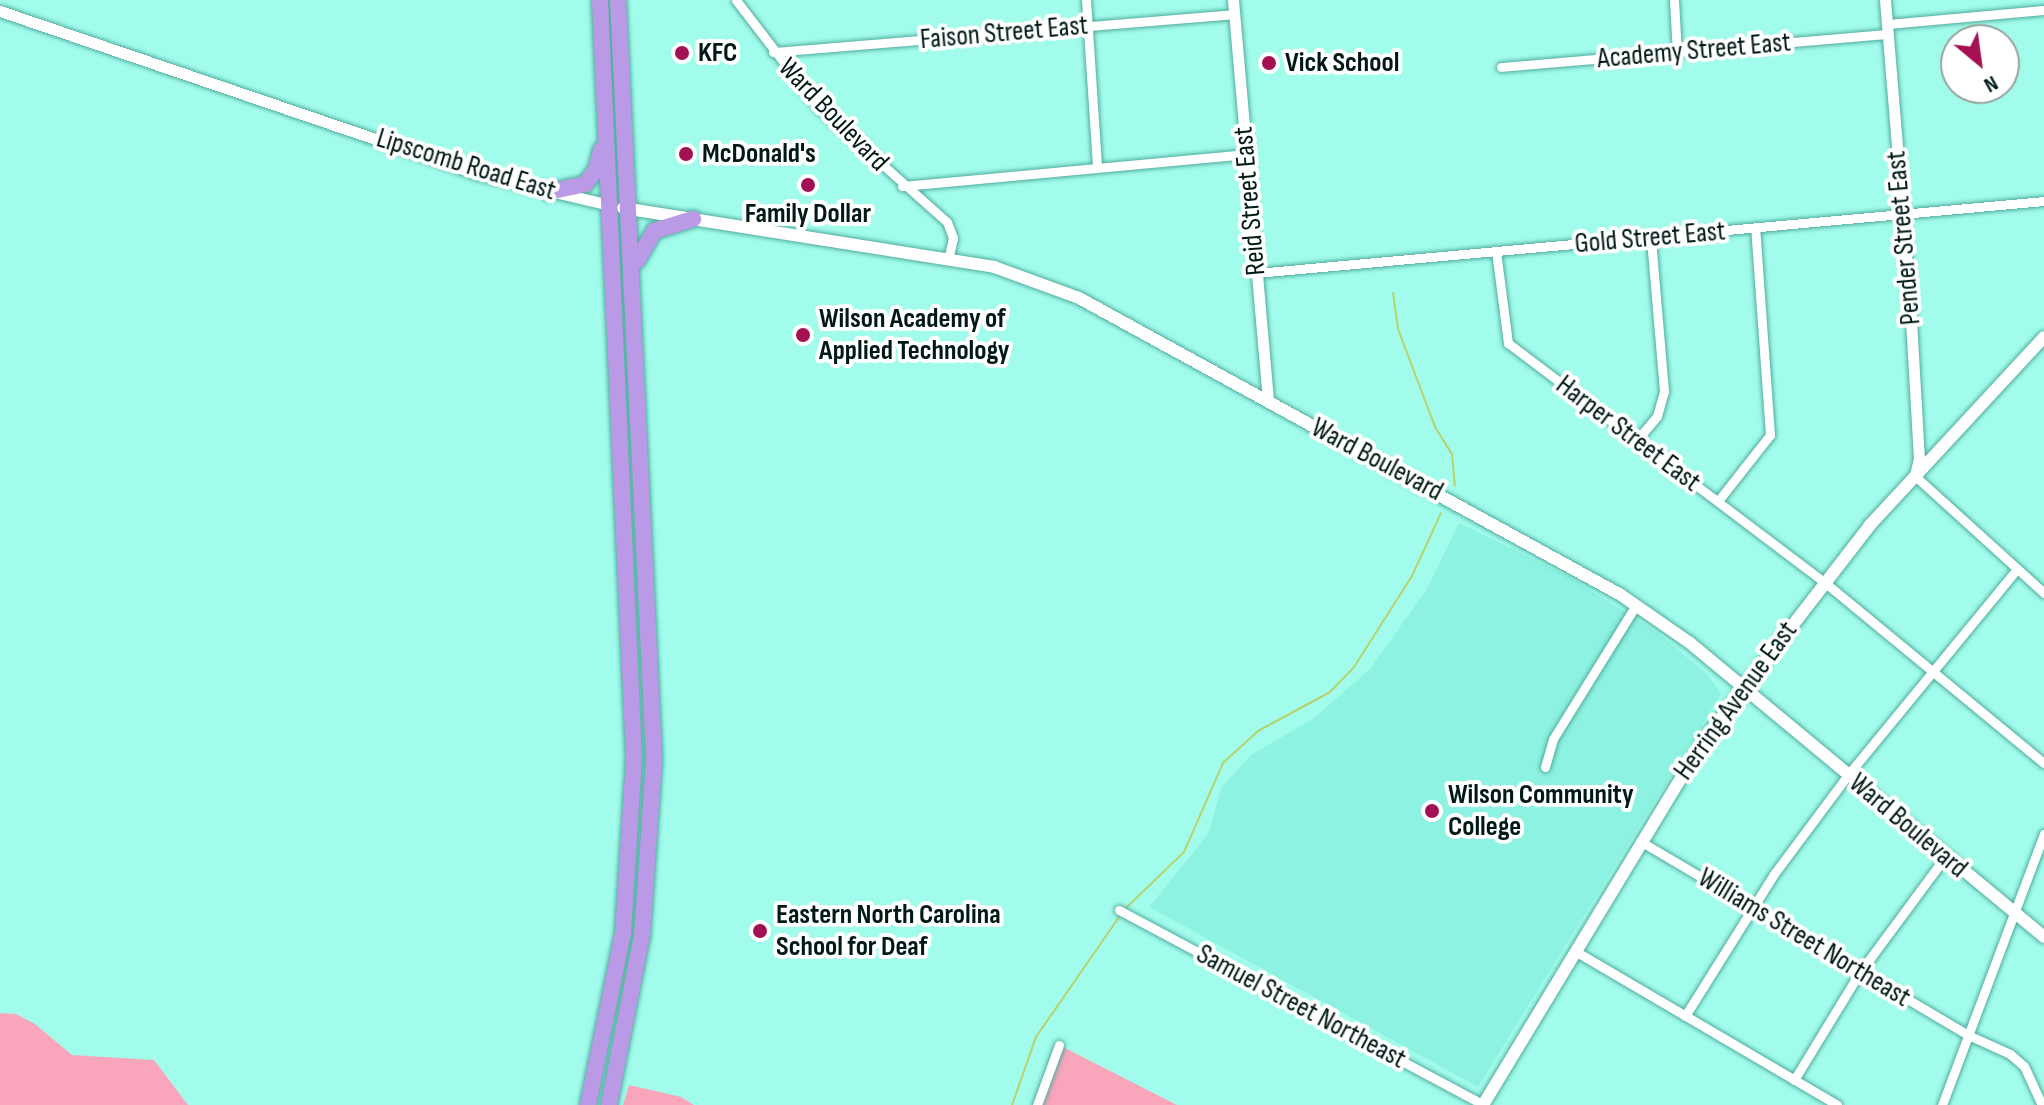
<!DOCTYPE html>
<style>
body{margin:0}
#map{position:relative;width:2044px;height:1105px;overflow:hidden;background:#a2fcec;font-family:"Sofia Sans Condensed",sans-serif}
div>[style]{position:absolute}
.built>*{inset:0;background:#8df2e1}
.green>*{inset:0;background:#f9a5bb}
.stream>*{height:2px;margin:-1px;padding:0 1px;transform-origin:1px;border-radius:1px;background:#b7d36c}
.roads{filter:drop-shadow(0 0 2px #51ac9e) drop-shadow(0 0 2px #51ac9e)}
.minor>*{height:9px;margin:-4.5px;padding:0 4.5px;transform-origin:4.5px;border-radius:4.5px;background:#fff}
.tertiary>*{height:11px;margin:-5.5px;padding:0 5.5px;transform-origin:5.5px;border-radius:5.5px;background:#fff}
.secondary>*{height:12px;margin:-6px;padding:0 6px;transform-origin:6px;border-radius:6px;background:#fff}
.trunk>*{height:16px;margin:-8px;padding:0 8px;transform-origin:8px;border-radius:8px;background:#ba9ae6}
.dots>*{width:22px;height:22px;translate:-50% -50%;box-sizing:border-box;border:4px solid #fff;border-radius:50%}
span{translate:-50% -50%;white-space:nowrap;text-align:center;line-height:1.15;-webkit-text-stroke:8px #fff;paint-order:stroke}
.street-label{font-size:28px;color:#001916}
.poi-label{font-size:28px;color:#001916;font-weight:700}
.left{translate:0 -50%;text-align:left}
.north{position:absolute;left:1940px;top:24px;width:80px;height:80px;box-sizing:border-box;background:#fff;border:2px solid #99a3a2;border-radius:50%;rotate:151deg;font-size:22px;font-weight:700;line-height:32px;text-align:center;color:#001916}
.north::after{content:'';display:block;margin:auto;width:28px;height:36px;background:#a41153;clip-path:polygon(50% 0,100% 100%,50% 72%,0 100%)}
</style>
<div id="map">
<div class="built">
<div style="clip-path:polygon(1459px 523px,1568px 576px,1658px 633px,1708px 675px,1721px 694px,1478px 1087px,1149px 907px,1209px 833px,1221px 788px,1251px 755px,1313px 719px,1370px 669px,1427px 589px)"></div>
</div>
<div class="green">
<div style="clip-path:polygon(0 1013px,16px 1014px,35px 1024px,72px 1055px,154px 1060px,188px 1105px,0 1105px)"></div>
<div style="clip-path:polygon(1059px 1045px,1177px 1105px,1036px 1105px)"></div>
<div style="clip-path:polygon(629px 1085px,681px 1097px,694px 1105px,623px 1105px)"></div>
</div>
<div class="stream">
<div style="left:1393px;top:293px;width:36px;rotate:82deg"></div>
<div style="left:1398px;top:329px;width:105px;rotate:69.3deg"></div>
<div style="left:1435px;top:427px;width:32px;rotate:58deg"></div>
<div style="left:1452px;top:454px;width:32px;rotate:85deg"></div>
<div style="left:1127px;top:907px;width:79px;rotate:-44deg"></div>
<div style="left:1184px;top:852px;width:97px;rotate:-66.3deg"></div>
<div style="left:1223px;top:763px;width:47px;rotate:-42.4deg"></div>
<div style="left:1258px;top:731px;width:82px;rotate:-28.4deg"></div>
<div style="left:1330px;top:692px;width:35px;rotate:-46deg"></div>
<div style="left:1354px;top:667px;width:108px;rotate:-57.5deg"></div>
<div style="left:1412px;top:576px;width:69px;rotate:-65.3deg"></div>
<div style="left:1012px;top:1105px;width:72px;rotate:-70.6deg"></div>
<div style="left:1036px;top:1037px;width:146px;rotate:-55.3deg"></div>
</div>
<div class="roads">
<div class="minor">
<div style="left:736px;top:0;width:136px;rotate:52.5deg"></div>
<div style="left:819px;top:108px;width:171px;rotate:41.7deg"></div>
<div style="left:947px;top:222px;width:17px;rotate:69deg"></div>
<div style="left:953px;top:238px;width:22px;rotate:103deg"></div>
<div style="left:1086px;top:0;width:167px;rotate:86.2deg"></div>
<div style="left:1674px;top:0;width:53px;rotate:86.8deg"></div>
<div style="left:1887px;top:24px;width:158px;rotate:-5.1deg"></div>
<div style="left:773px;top:52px;width:463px;rotate:-4.7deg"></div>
<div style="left:1501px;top:67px;width:388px;rotate:-4.9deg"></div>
<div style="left:902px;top:186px;width:345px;rotate:-5.3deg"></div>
<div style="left:1496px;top:251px;width:93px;rotate:82.6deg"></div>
<div style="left:1508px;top:343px;width:395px;rotate:37.1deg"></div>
<div style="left:1823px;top:581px;width:286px;rotate:39.5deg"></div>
<div style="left:1256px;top:273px;width:791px;rotate:-5.22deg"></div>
<div style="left:1637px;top:440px;width:31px;rotate:-50deg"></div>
<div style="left:1657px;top:416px;width:26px;rotate:-74deg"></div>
<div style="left:1664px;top:391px;width:154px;rotate:-94.9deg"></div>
<div style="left:1915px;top:476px;width:174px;rotate:42.2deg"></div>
<div style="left:1718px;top:501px;width:84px;rotate:-51.8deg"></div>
<div style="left:1770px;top:435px;width:208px;rotate:-94.1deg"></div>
<div style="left:1545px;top:767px;width:29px;rotate:-74deg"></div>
<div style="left:1553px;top:739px;width:158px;rotate:-58.2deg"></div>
<div style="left:1640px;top:841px;width:381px;rotate:30.6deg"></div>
<div style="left:1968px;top:1035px;width:46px;rotate:24.3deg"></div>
<div style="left:2010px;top:1054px;width:18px;rotate:41deg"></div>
<div style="left:2024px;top:1066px;width:43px;rotate:65.2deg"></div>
<div style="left:1119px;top:910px;width:412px;rotate:28.1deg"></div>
<div style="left:1575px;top:951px;width:304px;rotate:30.4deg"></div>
<div style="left:1685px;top:1016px;width:168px;rotate:-57.9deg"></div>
<div style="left:1774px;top:874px;width:122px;rotate:-53.3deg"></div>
<div style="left:1847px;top:776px;width:268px;rotate:-50.6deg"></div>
<div style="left:1794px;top:1080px;width:127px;rotate:-58.6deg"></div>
<div style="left:1860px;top:972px;width:143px;rotate:-53.5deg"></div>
<div style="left:1037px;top:1105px;width:64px;rotate:-69.9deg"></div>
<div style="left:1942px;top:1105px;width:290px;rotate:-69.4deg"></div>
</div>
<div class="tertiary">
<div style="left:1233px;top:0;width:403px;rotate:85deg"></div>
<div style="left:1885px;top:0;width:304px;rotate:85.3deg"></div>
<div style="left:1910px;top:303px;width:155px;rotate:86.7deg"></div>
<div style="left:1919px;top:458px;width:18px;rotate:103deg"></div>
<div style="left:0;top:11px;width:505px;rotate:18.83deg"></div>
<div style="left:478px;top:174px;width:136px;rotate:13.2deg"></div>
</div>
<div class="secondary">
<div style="left:623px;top:208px;width:376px;rotate:9deg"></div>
<div style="left:994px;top:267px;width:90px;rotate:20deg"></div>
<div style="left:1079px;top:298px;width:618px;rotate:28.72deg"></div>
<div style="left:1621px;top:595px;width:84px;rotate:34.8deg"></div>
<div style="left:1690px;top:643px;width:460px;rotate:39.7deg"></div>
<div style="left:1483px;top:1105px;width:427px;rotate:-58.8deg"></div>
<div style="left:1704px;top:740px;width:272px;rotate:-52.3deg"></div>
<div style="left:1870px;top:525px;width:256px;rotate:-47.2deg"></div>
</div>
<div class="trunk">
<div style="left:548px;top:192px;width:38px;rotate:-12deg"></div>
<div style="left:585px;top:184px;width:18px;rotate:-52deg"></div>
<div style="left:596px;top:170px;width:21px;rotate:-76deg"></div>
<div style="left:637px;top:261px;width:34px;rotate:-60deg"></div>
<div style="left:654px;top:231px;width:41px;rotate:-17.1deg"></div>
<div style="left:588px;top:1105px;width:176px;rotate:-78.5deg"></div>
<div style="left:623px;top:933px;width:175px;rotate:-86.4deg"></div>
<div style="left:634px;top:758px;width:759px;rotate:-92.57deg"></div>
<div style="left:609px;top:1105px;width:172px;rotate:-79deg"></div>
<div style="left:642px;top:936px;width:178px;rotate:-86.1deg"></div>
<div style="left:654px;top:758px;width:759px;rotate:-92.72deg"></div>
</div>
</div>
<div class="dots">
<div style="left:682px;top:53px;background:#a41153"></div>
<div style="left:1269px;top:63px;background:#a41153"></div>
<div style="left:686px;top:154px;background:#a41153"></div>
<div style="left:808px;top:185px;background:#a41153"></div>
<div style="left:803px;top:335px;background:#a41153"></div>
<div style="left:1432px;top:811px;background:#a41153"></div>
<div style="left:760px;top:931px;background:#a41153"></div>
</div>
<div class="street-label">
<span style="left:1004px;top:33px;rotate:-5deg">Faison Street East</span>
<span style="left:1694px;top:51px;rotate:-5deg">Academy Street East</span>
<span style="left:833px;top:115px;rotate:46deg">Ward Boulevard</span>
<span style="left:466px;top:165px;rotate:17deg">Lipscomb Road East</span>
<span style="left:1250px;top:201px;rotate:-95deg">Reid Street East</span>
<span style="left:1650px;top:238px;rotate:-5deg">Gold Street East</span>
<span style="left:1904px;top:238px;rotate:-95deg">Pender Street East</span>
<span style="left:1628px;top:434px;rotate:37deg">Harper Street East</span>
<span style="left:1377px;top:460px;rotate:28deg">Ward Boulevard</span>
<span style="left:1736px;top:701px;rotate:-54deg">Herring Avenue East</span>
<span style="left:1908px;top:826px;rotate:40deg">Ward Boulevard</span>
<span style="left:1804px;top:938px;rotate:31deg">Williams Street Northeast</span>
<span style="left:1301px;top:1007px;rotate:28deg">Samuel Street Northeast</span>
</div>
<div class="poi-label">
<span class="left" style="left:698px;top:53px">KFC</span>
<span class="left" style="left:1285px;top:63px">Vick School</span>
<span class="left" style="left:702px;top:154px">McDonald's</span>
<span style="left:808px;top:214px">Family Dollar</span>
<span class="left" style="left:819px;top:335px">Wilson Academy of<br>Applied Technology</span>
<span class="left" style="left:1448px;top:811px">Wilson Community<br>College</span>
<span class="left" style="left:776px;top:931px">Eastern North Carolina<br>School for Deaf</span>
</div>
<div class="north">N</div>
</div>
